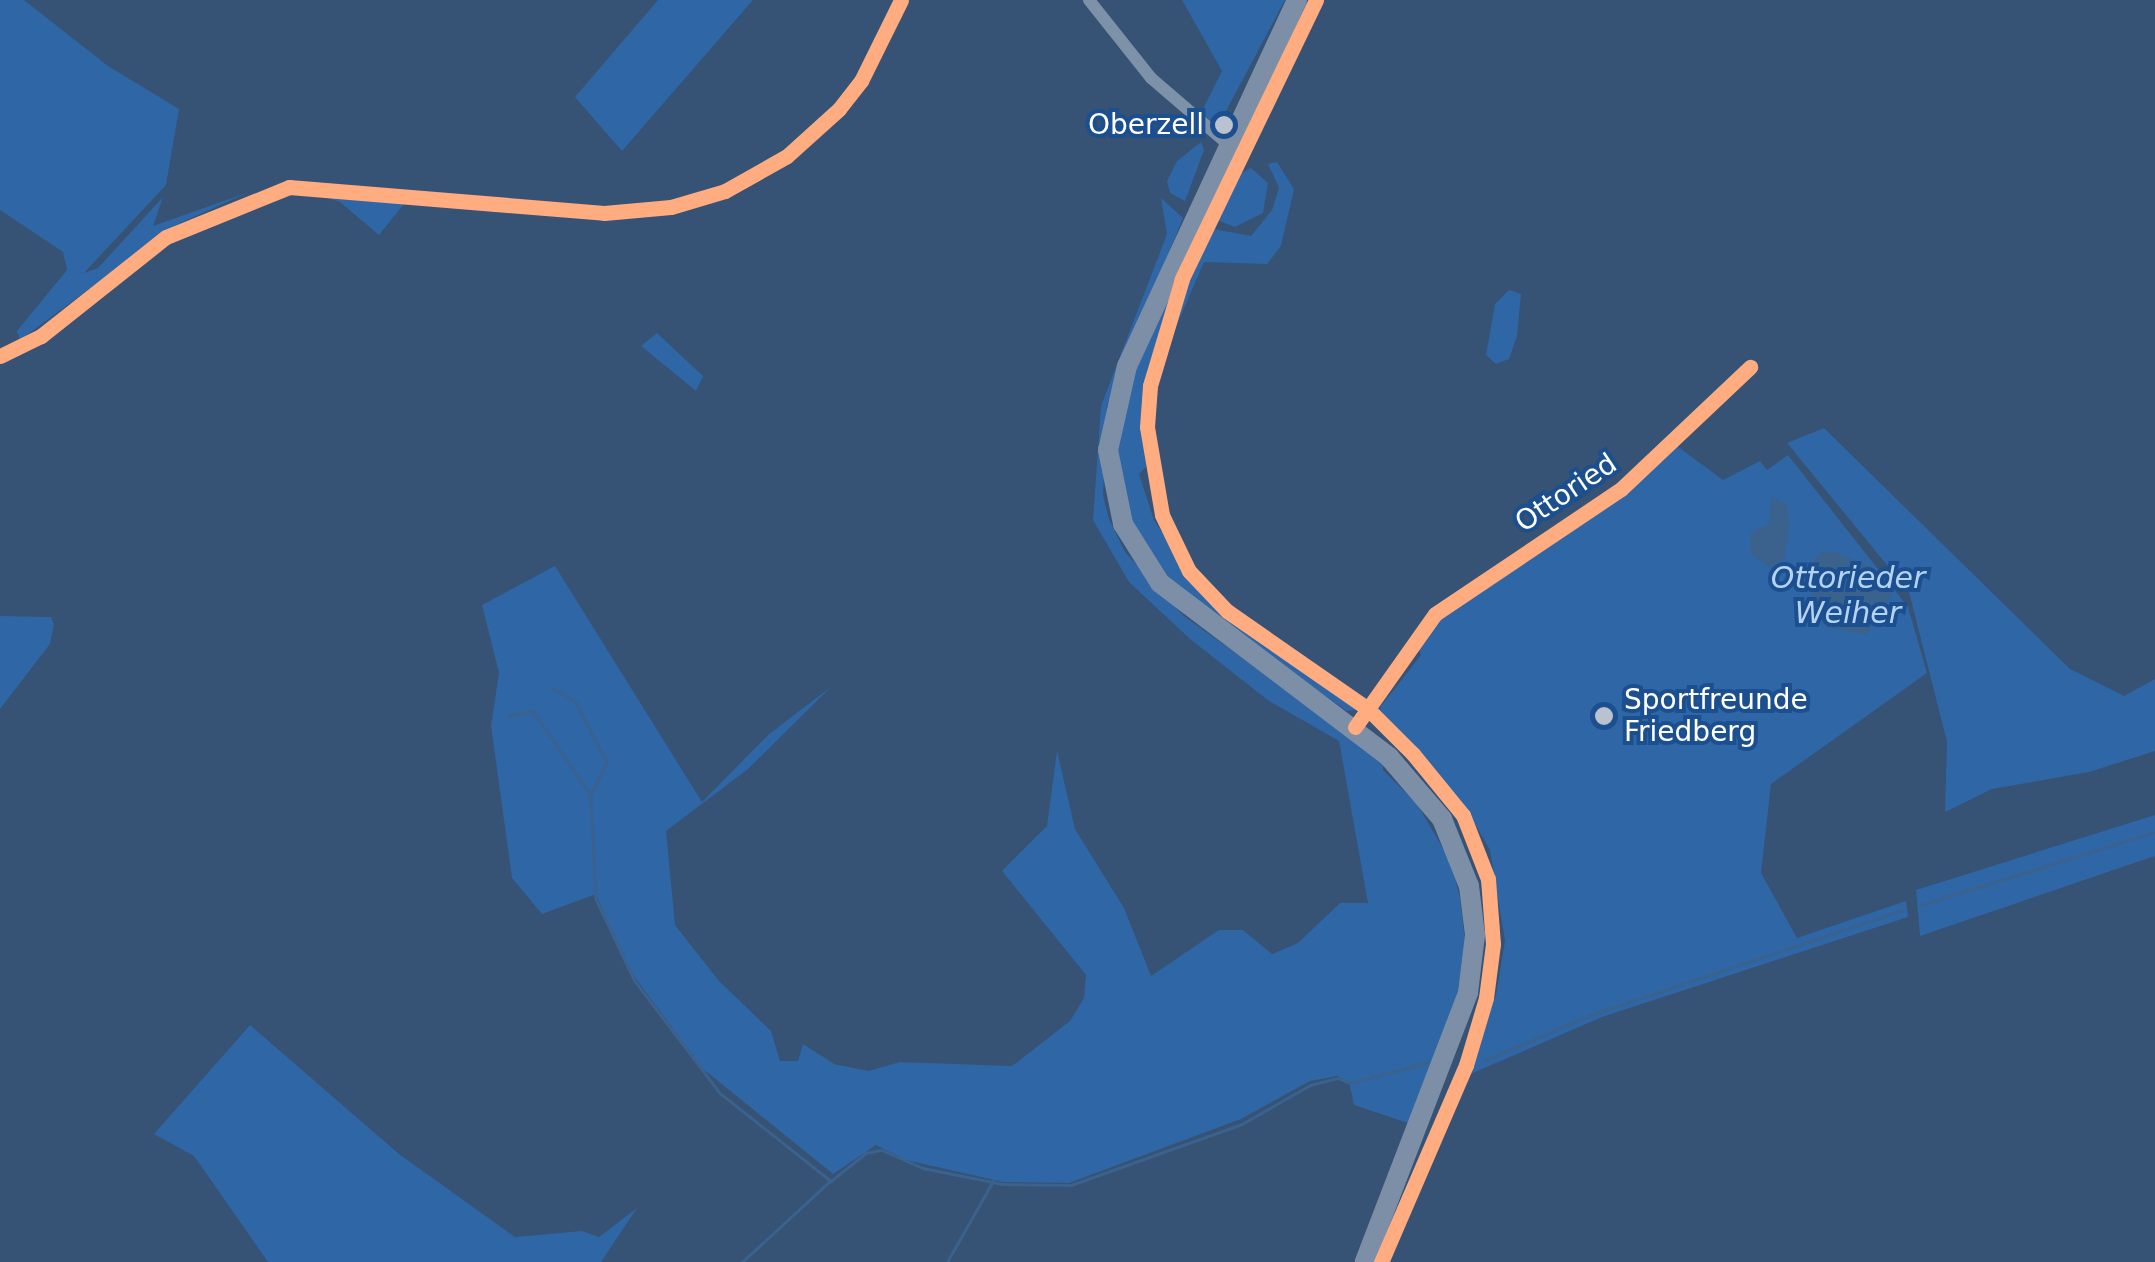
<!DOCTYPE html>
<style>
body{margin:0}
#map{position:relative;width:2155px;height:1262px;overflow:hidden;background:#365274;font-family:"DejaVu Sans",sans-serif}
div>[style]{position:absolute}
.green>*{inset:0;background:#2f66a5}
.water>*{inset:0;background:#3b618d}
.stream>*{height:2.5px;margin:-1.25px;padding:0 1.25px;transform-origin:1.25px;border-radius:1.25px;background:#3b618d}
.minor>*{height:12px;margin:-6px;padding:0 6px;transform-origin:6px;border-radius:6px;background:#7d92a8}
.primary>*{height:20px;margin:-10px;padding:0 10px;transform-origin:10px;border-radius:10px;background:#7d8ea7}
.cycleway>*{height:15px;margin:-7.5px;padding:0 7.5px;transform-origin:7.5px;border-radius:7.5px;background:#ffac80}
.dots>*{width:28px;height:28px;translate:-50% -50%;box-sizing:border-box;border:5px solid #1b4f8f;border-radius:50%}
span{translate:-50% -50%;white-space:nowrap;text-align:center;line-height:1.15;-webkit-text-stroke:8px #1b4f8f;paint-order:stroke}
.poi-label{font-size:28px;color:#fff}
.right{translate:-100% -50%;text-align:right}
.left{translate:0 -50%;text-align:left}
.street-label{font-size:28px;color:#fff}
.water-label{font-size:30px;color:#b5d3f5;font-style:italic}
</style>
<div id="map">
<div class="green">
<div style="clip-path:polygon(0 0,24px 0,108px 66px,179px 109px,166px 185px,84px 273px,98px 268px,163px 197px,153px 226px,249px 192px,176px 225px,20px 340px,17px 331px,67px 270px,63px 252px,0 210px)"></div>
<div style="clip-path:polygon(658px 0,753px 0,622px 151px,575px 97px)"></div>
<div style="clip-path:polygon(1182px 0,1285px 0,1218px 126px,1201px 113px,1222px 71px)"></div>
<div style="clip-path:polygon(1201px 142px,1204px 150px,1185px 201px,1170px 193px,1167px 181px,1177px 161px)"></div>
<div style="clip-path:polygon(1277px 162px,1294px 189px,1281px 246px,1267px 264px,1204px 262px,1154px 378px,1208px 228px,1251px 236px,1272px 210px,1279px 188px,1268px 164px)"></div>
<div style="clip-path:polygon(1251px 168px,1268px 183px,1263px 213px,1235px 227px,1212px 218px,1237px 175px)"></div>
<div style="clip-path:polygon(312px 193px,407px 200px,379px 235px,340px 202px)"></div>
<div style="clip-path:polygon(1161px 198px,1183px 218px,1107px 406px,1103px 496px,1109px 519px,1125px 552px,1184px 616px,1384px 760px,1383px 770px,1417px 804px,1451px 862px,1460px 898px,1465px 942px,1458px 996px,1408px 1123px,1354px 1105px,1349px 1082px,1337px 1076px,1310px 1081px,1241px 1119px,1069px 1183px,1003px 1182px,906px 1160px,876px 1145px,833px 1174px,702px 1068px,625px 964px,596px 894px,542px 914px,512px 878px,491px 726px,499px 673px,482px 605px,555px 566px,702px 802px,768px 735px,832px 686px,748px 769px,666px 831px,675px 925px,719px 981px,771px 1031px,780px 1061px,798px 1061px,803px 1044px,834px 1064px,869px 1071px,900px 1062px,1012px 1066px,1070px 1021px,1084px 998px,1086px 975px,1002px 871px,1047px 826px,1057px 751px,1075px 829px,1124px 908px,1151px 976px,1219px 930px,1243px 930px,1272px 954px,1298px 943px,1340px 903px,1368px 903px,1339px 741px,1269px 701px,1190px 639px,1129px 582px,1093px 520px,1101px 406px,1167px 234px)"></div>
<div style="clip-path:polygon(1198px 232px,1145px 386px,1146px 467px,1139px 474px,1154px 520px,1202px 593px,1358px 710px,1347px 711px,1194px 604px,1160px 572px,1128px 520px,1116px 451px,1134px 368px)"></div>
<div style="clip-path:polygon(1509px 290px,1521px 294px,1517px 336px,1509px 359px,1496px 364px,1486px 355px,1495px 304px)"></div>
<div style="clip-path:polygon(657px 333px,703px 376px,696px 391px,641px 346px)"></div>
<div style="clip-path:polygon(1824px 428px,2070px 669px,2124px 696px,2155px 679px,2155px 751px,2089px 772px,1992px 789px,1945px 812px,1947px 742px,1909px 592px,1787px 443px)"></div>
<div style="clip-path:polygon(1677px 446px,1723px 480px,1760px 461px,1767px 470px,1788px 455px,1908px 607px,1927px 673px,1771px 784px,1761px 873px,1797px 938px,1906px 901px,1908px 917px,1602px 1017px,1468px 1075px,1496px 995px,1505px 941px,1490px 850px,1465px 807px,1378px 710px,1421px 655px,1418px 647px,1436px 618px)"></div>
<div style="clip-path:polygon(0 616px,51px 617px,54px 625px,50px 644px,0 709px)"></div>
<div style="clip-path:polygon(2155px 815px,2155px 856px,1920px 936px,1916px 890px)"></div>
<div style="clip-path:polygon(250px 1025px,399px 1154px,515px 1237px,582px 1231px,599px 1237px,637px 1208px,601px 1262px,268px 1262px,194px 1156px,154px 1134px)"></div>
</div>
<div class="water">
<div style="clip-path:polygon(1772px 497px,1786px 504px,1789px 525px,1784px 560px,1771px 568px,1750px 553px,1751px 532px,1769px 524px)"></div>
<div style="clip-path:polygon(1832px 551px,1869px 566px,1892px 594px,1866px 635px,1826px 627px,1815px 611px,1807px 570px,1820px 553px)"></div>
</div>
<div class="stream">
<div style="left:552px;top:688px;width:28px;rotate:30deg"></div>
<div style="left:576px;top:702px;width:68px;rotate:62.7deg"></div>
<div style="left:607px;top:762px;width:33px;rotate:115deg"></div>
<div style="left:509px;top:716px;width:25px;rotate:-12deg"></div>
<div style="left:533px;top:711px;width:102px;rotate:55.4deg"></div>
<div style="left:591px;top:795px;width:104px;rotate:87.2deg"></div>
<div style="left:596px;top:899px;width:91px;rotate:64.6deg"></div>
<div style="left:635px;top:981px;width:141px;rotate:52.8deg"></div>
<div style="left:720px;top:1093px;width:142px;rotate:38.4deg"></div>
<div style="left:831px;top:1181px;width:45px;rotate:-38.7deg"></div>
<div style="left:866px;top:1153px;width:16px;rotate:-11deg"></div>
<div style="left:882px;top:1150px;width:45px;rotate:23.7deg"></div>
<div style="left:923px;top:1168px;width:82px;rotate:11.3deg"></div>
<div style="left:1003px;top:1184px;width:68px;rotate:0.8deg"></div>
<div style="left:1071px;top:1185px;width:182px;rotate:-19.6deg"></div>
<div style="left:1242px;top:1124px;width:78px;rotate:-29.8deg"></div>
<div style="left:1310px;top:1085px;width:29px;rotate:-14deg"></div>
<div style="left:1338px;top:1078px;width:13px;rotate:23deg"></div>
<div style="left:1350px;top:1083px;width:83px;rotate:-14.7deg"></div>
<div style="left:1921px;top:905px;width:245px;rotate:-17.3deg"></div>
<div style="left:1484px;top:1061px;width:116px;rotate:-23.3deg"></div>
<div style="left:1591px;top:1015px;width:329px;rotate:-18.6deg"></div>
<div style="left:742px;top:1262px;width:118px;rotate:-42.6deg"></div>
<div style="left:947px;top:1262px;width:93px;rotate:-60.4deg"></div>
</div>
<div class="minor">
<div style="left:1089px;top:0;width:100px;rotate:51.5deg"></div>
<div style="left:1151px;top:78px;width:103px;rotate:40.7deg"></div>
<div style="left:0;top:356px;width:46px;rotate:-26deg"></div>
<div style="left:41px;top:336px;width:159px;rotate:-38.4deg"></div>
<div style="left:166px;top:237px;width:133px;rotate:-22.1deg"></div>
<div style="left:289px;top:187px;width:316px;rotate:4.7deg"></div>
<div style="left:604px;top:213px;width:67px;rotate:-5.1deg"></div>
<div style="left:671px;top:207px;width:56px;rotate:-16.5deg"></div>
<div style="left:725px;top:191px;width:71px;rotate:-29.4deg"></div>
<div style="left:787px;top:156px;width:70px;rotate:-42.1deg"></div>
<div style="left:839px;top:109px;width:36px;rotate:-52deg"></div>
<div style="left:861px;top:81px;width:90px;rotate:-63.7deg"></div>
<div style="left:1355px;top:727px;width:138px;rotate:-54.7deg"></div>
<div style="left:1435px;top:614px;width:224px;rotate:-33.9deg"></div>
<div style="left:1621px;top:489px;width:178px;rotate:-43.4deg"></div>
</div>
<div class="primary">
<div style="left:1297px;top:0;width:404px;rotate:114.9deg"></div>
<div style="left:1127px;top:366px;width:86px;rotate:102.7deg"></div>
<div style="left:1108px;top:450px;width:76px;rotate:78.5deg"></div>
<div style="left:1123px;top:524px;width:70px;rotate:57.9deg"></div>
<div style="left:1160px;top:583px;width:288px;rotate:37.2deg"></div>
<div style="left:1389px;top:757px;width:82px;rotate:49.5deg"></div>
<div style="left:1442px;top:819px;width:72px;rotate:68.1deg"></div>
<div style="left:1469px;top:886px;width:49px;rotate:83deg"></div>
<div style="left:1475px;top:935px;width:58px;rotate:96.9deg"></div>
<div style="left:1468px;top:993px;width:288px;rotate:111deg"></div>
</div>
<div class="cycleway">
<div style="left:1316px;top:0;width:310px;rotate:115.7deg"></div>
<div style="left:1182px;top:279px;width:112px;rotate:106.7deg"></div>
<div style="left:1150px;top:386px;width:41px;rotate:94.2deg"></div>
<div style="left:1147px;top:427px;width:89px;rotate:80.3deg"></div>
<div style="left:1162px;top:515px;width:62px;rotate:64.3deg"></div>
<div style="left:1189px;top:571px;width:55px;rotate:46.5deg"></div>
<div style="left:1227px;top:611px;width:172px;rotate:34.8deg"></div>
<div style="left:1368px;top:709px;width:64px;rotate:45deg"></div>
<div style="left:1413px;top:754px;width:79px;rotate:50.7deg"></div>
<div style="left:1463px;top:815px;width:69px;rotate:68.7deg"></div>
<div style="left:1488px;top:879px;width:65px;rotate:85.6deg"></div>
<div style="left:1493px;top:944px;width:54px;rotate:97.4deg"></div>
<div style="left:1486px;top:998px;width:70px;rotate:106.6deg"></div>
<div style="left:1466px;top:1065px;width:215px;rotate:113.3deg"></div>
<div style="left:0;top:356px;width:46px;rotate:-26deg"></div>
<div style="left:41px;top:336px;width:159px;rotate:-38.4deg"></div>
<div style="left:166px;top:237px;width:133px;rotate:-22.1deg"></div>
<div style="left:289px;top:187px;width:316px;rotate:4.7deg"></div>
<div style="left:604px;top:213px;width:67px;rotate:-5.1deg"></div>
<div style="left:671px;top:207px;width:56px;rotate:-16.5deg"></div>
<div style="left:725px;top:191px;width:71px;rotate:-29.4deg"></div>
<div style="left:787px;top:156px;width:70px;rotate:-42.1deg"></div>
<div style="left:839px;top:109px;width:36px;rotate:-52deg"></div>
<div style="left:861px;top:81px;width:90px;rotate:-63.7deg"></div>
<div style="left:1355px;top:727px;width:138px;rotate:-54.7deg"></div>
<div style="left:1435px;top:614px;width:224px;rotate:-33.9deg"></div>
<div style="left:1621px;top:489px;width:178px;rotate:-43.4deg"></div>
</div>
<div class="dots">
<div style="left:1224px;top:125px;background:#b9c2ce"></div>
<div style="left:1604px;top:716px;background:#b9c2ce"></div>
</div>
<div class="poi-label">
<span class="right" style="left:1204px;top:125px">Oberzell</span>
<span class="left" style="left:1624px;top:716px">Sportfreunde<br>Friedberg</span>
</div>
<div class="street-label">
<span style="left:1566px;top:493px;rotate:-34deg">Ottoried</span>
</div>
<div class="water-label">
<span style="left:1848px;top:595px">Ottorieder<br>Weiher</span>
</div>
</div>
